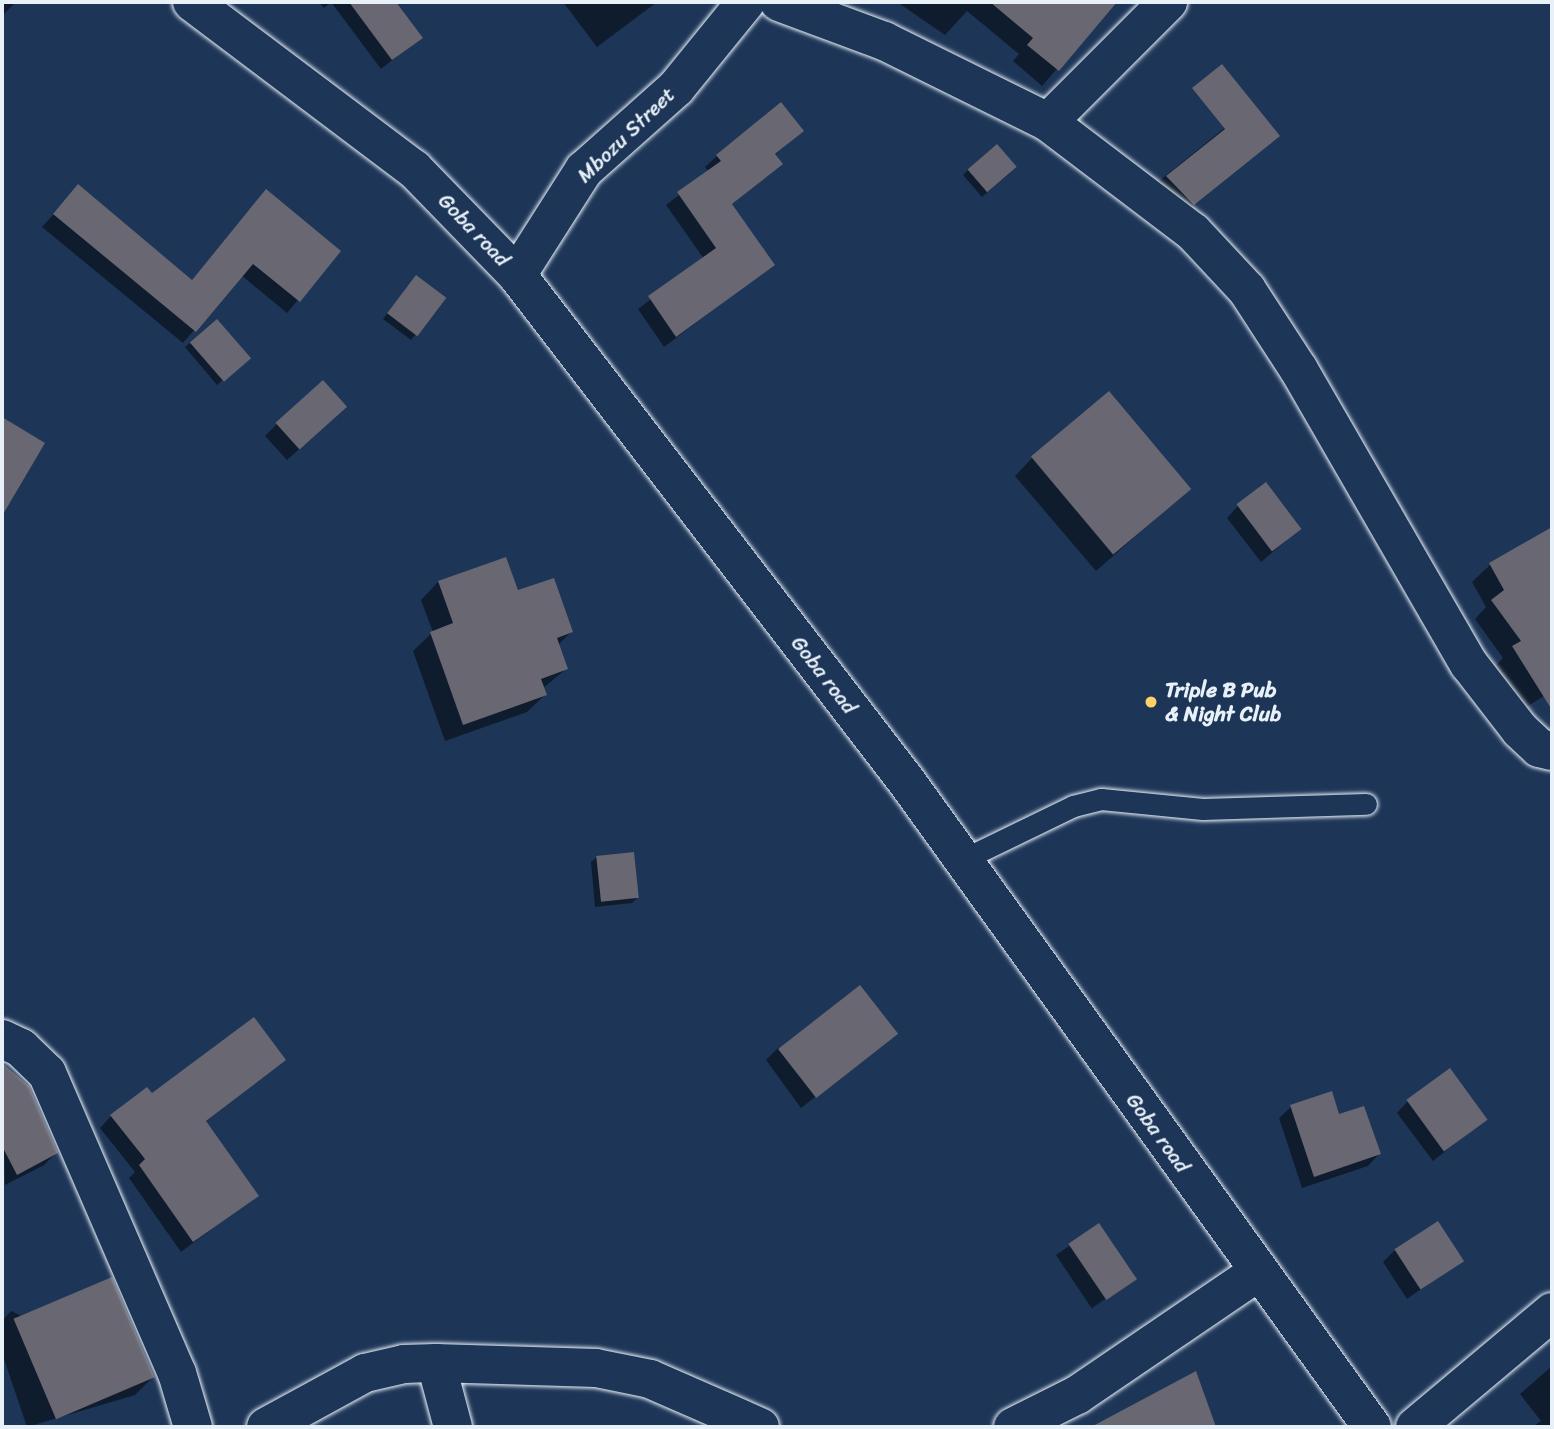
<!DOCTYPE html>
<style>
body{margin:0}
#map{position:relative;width:1554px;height:1429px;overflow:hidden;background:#1d3557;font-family:Sriracha,sans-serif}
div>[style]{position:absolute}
.shadow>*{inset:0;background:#0007;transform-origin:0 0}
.building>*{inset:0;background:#686772;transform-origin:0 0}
.roads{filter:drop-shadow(0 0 2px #e8f1f8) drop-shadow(0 0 2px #e8f1f8)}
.service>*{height:21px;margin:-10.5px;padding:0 10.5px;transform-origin:10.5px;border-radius:10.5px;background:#1d3557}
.minor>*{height:38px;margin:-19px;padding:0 19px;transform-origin:19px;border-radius:19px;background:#1d3557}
.tertiary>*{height:38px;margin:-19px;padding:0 19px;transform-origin:19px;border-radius:19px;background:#1d3557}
.dots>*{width:19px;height:19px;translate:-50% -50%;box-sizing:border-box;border:4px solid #1d3557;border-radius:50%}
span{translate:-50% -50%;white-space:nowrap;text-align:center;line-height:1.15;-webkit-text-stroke:7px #1d3557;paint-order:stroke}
.street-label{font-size:21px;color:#e8f1f8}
.poi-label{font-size:21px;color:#e8f1f8;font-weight:700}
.left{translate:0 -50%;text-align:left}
.frame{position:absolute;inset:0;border:4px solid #e8f1f8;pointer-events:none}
</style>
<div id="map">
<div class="shadow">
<div style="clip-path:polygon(2px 2px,16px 2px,2px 16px)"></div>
<div style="clip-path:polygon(319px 2px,394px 2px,420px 38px,381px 69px,331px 2px,324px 8px)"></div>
<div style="clip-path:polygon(563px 2px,657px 2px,597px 47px)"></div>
<div style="clip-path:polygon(897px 2px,1113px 2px,1114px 3px,1042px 86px,1013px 61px,1019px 54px,967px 11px,945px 35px)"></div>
<div style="clip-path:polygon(781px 105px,802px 131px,774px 156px,781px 164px,731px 205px,773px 265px,664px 347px,638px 309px,704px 259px,666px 205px,709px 172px,705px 167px,717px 156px)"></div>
<div style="left:1253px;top:105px;width:40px;height:128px;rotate:51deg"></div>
<div style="clip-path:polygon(968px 170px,1010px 173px,982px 197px,963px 175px)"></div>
<div style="clip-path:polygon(78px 187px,191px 281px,255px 203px,339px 251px,287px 313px,241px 275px,183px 343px,42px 227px)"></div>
<div style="clip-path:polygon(411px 283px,444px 298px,411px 340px,383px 319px)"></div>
<div style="clip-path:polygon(191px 342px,243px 363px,217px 385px,185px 347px)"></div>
<div style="clip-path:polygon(333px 419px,287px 460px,265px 436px,277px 424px)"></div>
<div style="clip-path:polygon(1032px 458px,1189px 489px,1096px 571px,1015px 476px)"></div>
<div style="clip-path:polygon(1238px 506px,1300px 529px,1261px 562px,1227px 518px)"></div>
<div style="clip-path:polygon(1545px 533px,1552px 546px,1552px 691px,1523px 709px,1496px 665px,1503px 658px,1475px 619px,1486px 607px,1472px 582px,1490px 565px)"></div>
<div style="clip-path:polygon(438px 582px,517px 592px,571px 632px,557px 646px,566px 669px,542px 689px,545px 695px,527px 712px,445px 741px,413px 651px,433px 632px,421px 600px)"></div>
<div style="clip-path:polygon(597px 857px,637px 898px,632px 903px,595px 907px,591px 862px)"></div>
<div style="clip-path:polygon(895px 1034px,801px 1108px,766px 1060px,778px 1048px)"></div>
<div style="clip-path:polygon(284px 1060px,205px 1122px,257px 1195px,181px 1252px,129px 1178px,135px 1172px,100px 1128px,111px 1116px,151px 1095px)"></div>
<div style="clip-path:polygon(2px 1065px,56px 1153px,44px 1165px,5px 1185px)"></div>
<div style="clip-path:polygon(1408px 1101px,1486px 1119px,1433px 1161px,1397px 1113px)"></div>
<div style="clip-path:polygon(1291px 1107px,1338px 1116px,1379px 1154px,1368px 1166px,1302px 1188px,1279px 1118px)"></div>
<div style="left:1099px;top:1226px;width:64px;height:52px;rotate:56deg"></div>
<div style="clip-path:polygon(1395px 1250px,1461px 1261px,1407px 1299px,1383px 1262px)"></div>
<div style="clip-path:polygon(11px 1311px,152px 1378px,135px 1395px,27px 1427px,2px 1353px,2px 1321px)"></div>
<div style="clip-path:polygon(1552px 1366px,1552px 1427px,1532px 1427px,1541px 1421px,1520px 1394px)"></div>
</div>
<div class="building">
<div style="clip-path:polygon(349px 2px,396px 2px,423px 38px,392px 60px)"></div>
<div style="clip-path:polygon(990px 2px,1117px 2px,1059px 71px,1027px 45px,1033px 38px)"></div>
<div style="clip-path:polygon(1222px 64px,1280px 136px,1194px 205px,1166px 176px,1225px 129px,1192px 88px)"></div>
<div style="clip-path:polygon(781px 102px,804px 131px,775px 154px,783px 164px,732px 204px,775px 265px,676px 337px,648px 296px,716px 248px,677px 192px,721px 161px,716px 155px)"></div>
<div style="left:997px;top:144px;width:30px;height:39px;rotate:49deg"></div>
<div style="clip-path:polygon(78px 184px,192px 280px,266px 189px,341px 251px,300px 302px,253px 264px,196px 332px,53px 214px)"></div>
<div style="left:416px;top:275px;width:38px;height:48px;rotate:37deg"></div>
<div style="left:217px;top:319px;width:52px;height:36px;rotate:49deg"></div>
<div style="left:323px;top:380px;width:36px;height:64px;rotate:48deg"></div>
<div style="left:1109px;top:391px;width:128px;height:102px;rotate:50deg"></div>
<div style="clip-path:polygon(2px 417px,45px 443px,2px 516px)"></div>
<div style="left:1266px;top:482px;width:59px;height:37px;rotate:53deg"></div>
<div style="clip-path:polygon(1552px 527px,1552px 710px,1512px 646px,1521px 641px,1491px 600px,1504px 590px,1489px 563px)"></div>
<div style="clip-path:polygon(506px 557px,518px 590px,554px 578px,573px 632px,557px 638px,568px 669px,541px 679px,547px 695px,463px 725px,430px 632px,453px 623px,438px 581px)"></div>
<div style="left:634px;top:852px;width:46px;height:38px;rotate:84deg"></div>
<div style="left:860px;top:985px;width:62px;height:104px;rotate:52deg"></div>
<div style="clip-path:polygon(254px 1017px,286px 1060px,206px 1121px,259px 1196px,193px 1242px,139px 1165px,145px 1159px,110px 1115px,147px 1087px,152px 1093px)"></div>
<div style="clip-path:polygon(2px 1063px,29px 1086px,58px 1153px,17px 1175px,2px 1146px)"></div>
<div style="left:1450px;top:1068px;width:64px;height:54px;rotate:54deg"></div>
<div style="clip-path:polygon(1332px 1091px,1339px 1114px,1364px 1106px,1381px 1154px,1314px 1177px,1290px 1105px)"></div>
<div style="left:1438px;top:1221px;width:48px;height:52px;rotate:57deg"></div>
<div style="left:1099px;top:1223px;width:68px;height:37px;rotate:56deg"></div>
<div style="left:112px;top:1277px;width:109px;height:107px;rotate:67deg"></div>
<div style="clip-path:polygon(1196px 1371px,1216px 1427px,1091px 1427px)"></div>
</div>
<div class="roads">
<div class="service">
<div style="left:962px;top:860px;width:123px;rotate:-25.9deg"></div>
<div style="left:1073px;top:806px;width:29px;rotate:-14deg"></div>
<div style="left:1101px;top:799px;width:102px;rotate:5.6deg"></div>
<div style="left:1203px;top:809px;width:163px;rotate:-1.8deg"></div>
</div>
<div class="minor">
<div style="left:779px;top:2px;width:112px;rotate:20.4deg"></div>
<div style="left:884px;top:41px;width:183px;rotate:26.3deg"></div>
<div style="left:1048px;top:122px;width:182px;rotate:37.2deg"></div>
<div style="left:1193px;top:232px;width:79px;rotate:47deg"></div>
<div style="left:1247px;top:290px;width:95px;rotate:57deg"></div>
<div style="left:1299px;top:370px;width:340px;rotate:60deg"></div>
<div style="left:1469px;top:664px;width:83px;rotate:52.3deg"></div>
<div style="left:1520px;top:730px;width:26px;rotate:43deg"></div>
<div style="left:1539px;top:748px;width:13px;rotate:13deg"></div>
<div style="left:1048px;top:122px;width:170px;rotate:-45deg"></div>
<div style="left:517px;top:275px;width:125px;rotate:-57.5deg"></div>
<div style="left:584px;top:170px;width:123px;rotate:-41.7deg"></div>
<div style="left:676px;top:88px;width:111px;rotate:-50.9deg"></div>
<div style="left:2px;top:1039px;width:21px;rotate:25deg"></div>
<div style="left:21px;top:1048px;width:36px;rotate:44deg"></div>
<div style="left:47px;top:1073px;width:327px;rotate:66.6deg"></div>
<div style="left:177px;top:1373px;width:56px;rotate:73.5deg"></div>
<div style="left:436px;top:1363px;width:66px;rotate:75.1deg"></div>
<div style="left:266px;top:1427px;width:113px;rotate:-28.6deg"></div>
<div style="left:365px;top:1373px;width:40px;rotate:-13deg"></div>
<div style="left:404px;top:1364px;width:32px;rotate:-2deg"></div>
<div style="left:436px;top:1363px;width:160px;rotate:1.8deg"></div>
<div style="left:596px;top:1368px;width:55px;rotate:11.5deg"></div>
<div style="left:650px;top:1379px;width:120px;rotate:23.6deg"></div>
<div style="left:1013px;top:1427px;width:72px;rotate:-26.6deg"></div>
<div style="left:1077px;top:1395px;width:219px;rotate:-34.2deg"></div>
<div style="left:1415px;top:1427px;width:179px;rotate:-40deg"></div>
</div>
<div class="tertiary">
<div style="left:192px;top:2px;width:278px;rotate:37deg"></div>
<div style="left:414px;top:169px;width:148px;rotate:45.8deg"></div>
<div style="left:517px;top:275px;width:640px;rotate:52.43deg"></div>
<div style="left:907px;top:782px;width:795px;rotate:54.21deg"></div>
</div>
</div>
<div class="dots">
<div style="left:1151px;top:702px;background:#ffd166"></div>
</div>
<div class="street-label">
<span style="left:626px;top:135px;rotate:-44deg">Mbozu Street</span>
<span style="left:474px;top:230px;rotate:46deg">Goba road</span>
<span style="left:824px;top:675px;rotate:52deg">Goba road</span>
<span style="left:1158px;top:1133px;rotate:54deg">Goba road</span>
</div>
<div class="poi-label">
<span class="left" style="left:1165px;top:702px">Triple B Pub<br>&amp; Night Club</span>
</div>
<div class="frame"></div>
</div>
